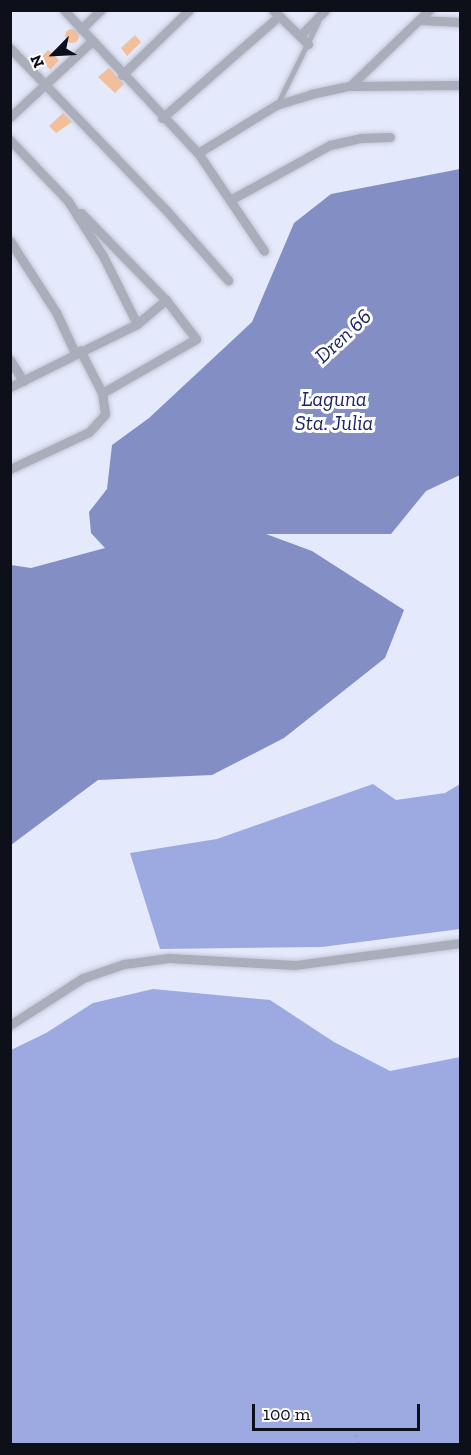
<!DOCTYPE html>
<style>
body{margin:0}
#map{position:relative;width:471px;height:1455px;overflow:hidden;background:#e4e9fb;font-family:"Zilla Slab",serif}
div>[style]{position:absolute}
.forest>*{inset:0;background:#9daae1}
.water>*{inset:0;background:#838fc4}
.building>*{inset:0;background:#f3bf98;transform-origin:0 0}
.round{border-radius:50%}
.path>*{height:2px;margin-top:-1px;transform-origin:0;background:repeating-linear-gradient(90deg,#9ca0b0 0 3px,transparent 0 7.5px)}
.roads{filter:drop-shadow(0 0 2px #c2c6d7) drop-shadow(0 0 2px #c2c6d7)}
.lane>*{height:4.5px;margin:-2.25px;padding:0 2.25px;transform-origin:2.25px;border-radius:2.25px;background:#aaadba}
.street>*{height:9px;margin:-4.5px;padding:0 4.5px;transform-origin:4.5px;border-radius:4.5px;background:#aaadba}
span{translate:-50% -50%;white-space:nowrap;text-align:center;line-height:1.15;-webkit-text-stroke:6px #fff;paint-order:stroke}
.water-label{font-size:21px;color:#1e2463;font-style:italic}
.frame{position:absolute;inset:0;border:12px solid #0d0f19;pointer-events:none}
.north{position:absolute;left:24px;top:24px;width:60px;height:60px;-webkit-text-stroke:4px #fff;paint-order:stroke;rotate:246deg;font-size:16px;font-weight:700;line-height:24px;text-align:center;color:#0d0f19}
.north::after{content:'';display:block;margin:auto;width:21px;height:27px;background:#0d0f19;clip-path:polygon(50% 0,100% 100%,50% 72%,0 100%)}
.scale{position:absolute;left:252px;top:1404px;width:168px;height:27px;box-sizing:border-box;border:3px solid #0d0f19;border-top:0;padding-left:8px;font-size:18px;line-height:21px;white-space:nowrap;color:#0d0f19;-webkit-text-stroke:4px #fff;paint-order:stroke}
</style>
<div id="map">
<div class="forest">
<div style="clip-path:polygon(373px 784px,396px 800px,445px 793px,460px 784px,460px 929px,322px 947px,160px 949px,130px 853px,217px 839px)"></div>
<div style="clip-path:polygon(153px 989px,270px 1000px,334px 1042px,390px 1071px,460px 1057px,460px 1444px,11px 1444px,11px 1050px,46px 1033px,93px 1003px)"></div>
</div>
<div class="water">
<div style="clip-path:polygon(460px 169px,460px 475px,426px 491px,391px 534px,266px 534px,312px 551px,404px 610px,385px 658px,284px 738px,212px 775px,98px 780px,11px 845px,11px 565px,31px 568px,105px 548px,91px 533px,89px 512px,107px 489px,112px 445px,149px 418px,252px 322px,294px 223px,331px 194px)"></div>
</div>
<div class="building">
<div class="round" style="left:65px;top:29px;width:14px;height:14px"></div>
<div style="clip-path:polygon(135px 35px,141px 42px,127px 56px,121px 48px)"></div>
<div style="left:48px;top:50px;width:15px;height:13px;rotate:42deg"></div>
<div style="clip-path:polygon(109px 68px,124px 84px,115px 93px,98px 77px)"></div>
<div style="clip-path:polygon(63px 113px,72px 122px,56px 133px,49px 126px)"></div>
</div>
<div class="path">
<div style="left:352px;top:1428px;width:17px;rotate:66deg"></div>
</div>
<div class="roads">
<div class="lane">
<div style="left:278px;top:103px;width:90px;rotate:-63.7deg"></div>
</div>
<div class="street">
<div style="left:64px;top:10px;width:196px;rotate:46.9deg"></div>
<div style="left:198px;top:153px;width:118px;rotate:56deg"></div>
<div style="left:273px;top:10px;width:49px;rotate:44.2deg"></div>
<div style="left:419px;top:20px;width:41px;rotate:2.8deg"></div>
<div style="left:81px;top:29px;width:28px;rotate:-44deg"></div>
<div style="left:300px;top:36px;width:36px;rotate:-46deg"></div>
<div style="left:10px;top:48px;width:225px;rotate:46.1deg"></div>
<div style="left:166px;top:210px;width:94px;rotate:48.5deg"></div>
<div style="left:122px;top:75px;width:93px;rotate:-44.1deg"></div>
<div style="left:350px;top:86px;width:110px;rotate:-43.9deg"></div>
<div style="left:10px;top:117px;width:112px;rotate:-42.8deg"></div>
<div style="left:162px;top:118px;width:155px;rotate:-41.1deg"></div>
<div style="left:10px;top:140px;width:84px;rotate:46.4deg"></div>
<div style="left:68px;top:201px;width:65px;rotate:57.5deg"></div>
<div style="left:103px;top:256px;width:76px;rotate:63.4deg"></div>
<div style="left:198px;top:153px;width:92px;rotate:-31.6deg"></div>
<div style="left:276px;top:105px;width:37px;rotate:-17deg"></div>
<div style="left:311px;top:94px;width:40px;rotate:-12deg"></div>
<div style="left:350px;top:86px;width:110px;rotate:-0.5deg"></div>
<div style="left:232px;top:199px;width:112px;rotate:-28.9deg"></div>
<div style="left:330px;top:145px;width:31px;rotate:-13deg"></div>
<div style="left:360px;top:138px;width:30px;rotate:-2deg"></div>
<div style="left:81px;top:213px;width:122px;rotate:45.7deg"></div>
<div style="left:10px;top:241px;width:85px;rotate:57.1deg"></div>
<div style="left:56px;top:312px;width:45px;rotate:65.1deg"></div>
<div style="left:10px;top:360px;width:25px;rotate:58deg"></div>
<div style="left:10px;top:387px;width:142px;rotate:-26.4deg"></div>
<div style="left:137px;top:324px;width:38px;rotate:-40deg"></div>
<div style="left:166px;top:300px;width:49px;rotate:52.4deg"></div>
<div style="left:196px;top:339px;width:108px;rotate:150.1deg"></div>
<div style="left:10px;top:469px;width:87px;rotate:-25.1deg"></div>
<div style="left:89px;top:432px;width:24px;rotate:-48deg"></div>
<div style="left:105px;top:414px;width:21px;rotate:-98deg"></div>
<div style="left:102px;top:393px;width:48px;rotate:-117.1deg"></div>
<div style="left:10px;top:1025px;width:87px;rotate:-32.8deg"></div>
<div style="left:83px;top:978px;width:43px;rotate:-18.9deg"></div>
<div style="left:124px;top:964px;width:45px;rotate:-7.6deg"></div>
<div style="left:169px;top:958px;width:126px;rotate:3.2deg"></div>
<div style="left:295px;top:965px;width:166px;rotate:-7.6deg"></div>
</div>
</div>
<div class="water-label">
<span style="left:343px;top:336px;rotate:-43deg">Dren 66</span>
<span style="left:334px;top:411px">Laguna<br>Sta. Julia</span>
</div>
<div class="frame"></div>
<div class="north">N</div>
<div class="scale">100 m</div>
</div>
